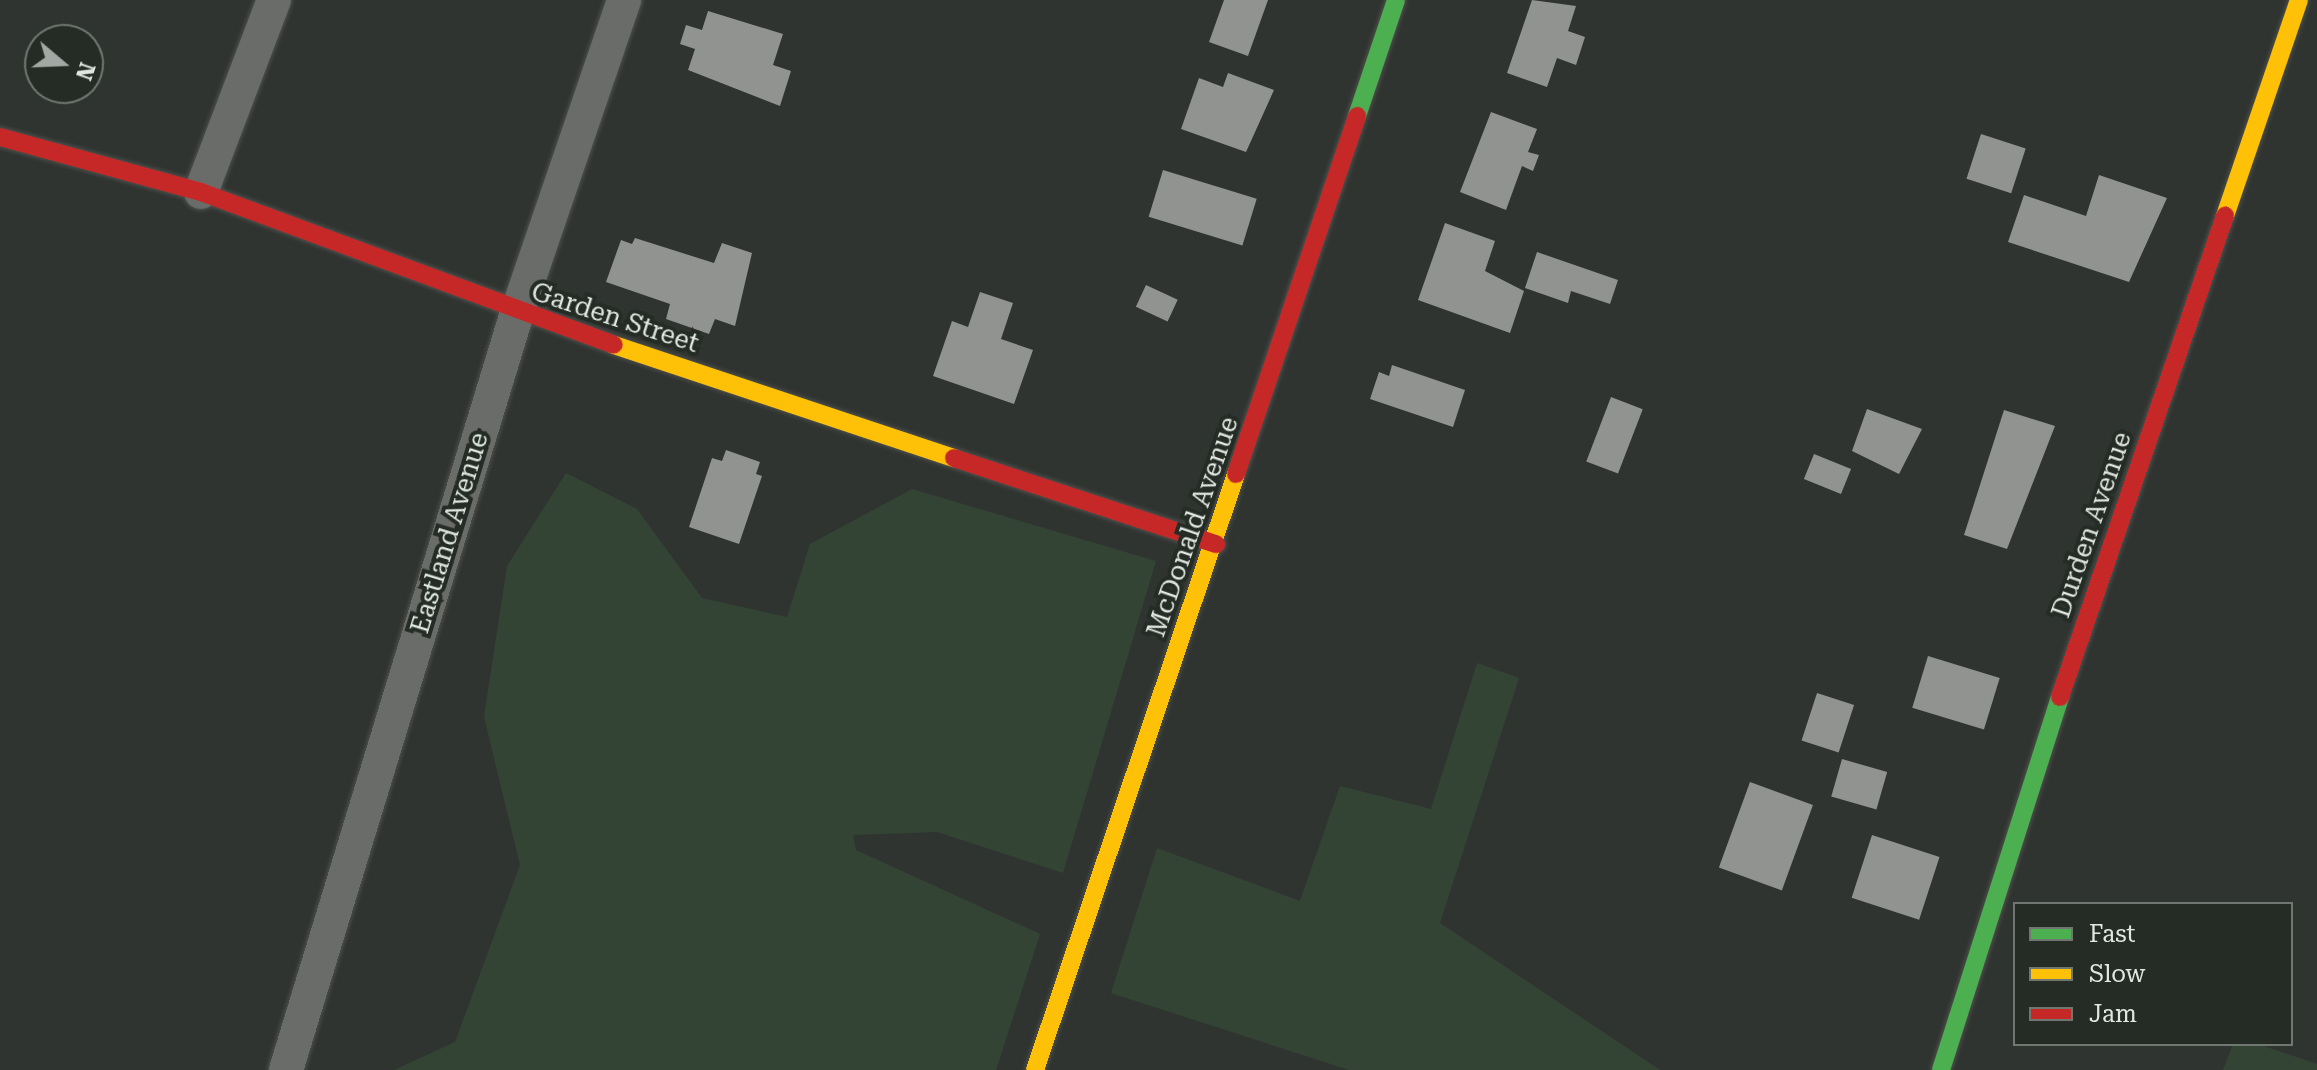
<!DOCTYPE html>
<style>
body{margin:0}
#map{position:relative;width:2317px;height:1070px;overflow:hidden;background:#303430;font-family:"Roboto Serif",serif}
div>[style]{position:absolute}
.green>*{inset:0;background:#334435}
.building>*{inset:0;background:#909390;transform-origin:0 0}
.roads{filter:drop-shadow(0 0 2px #4d504d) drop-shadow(0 0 2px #4d504d)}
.street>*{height:34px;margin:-17px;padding:0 17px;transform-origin:17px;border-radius:17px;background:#6a6c6a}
.fast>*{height:18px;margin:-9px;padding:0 9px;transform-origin:9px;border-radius:9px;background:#4caf50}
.slow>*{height:18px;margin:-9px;padding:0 9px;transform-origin:9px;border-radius:9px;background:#ffc107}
.jam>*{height:18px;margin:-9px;padding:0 9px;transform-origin:9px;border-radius:9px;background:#c62828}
span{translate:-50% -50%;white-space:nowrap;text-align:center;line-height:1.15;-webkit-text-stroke:8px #242c25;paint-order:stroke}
.street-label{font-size:26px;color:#e2e7e2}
.legend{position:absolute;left:2013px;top:902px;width:280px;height:144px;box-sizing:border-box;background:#242c25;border:2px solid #707771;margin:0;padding:10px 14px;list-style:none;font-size:24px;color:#e2e7e2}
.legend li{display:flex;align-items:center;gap:16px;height:40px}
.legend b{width:40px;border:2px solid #707771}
.north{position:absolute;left:24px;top:24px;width:80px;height:80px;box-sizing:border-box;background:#242c25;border:2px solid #707771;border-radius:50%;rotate:109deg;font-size:22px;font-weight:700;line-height:32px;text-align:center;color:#e2e7e2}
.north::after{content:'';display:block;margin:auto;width:28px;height:36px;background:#a4a8a4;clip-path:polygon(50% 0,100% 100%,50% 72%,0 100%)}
</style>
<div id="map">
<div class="green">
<div style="clip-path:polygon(566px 473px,637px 509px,702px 598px,787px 617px,810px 544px,912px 489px,1156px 561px,1063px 873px,937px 832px,853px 835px,856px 850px,1040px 934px,996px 1070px,394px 1070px,455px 1042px,520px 865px,484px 717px,507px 566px)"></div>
<div style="clip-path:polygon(1477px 663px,1519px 678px,1440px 923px,1660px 1070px,1349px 1070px,1111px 993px,1157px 848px,1300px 901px,1340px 786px,1431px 809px)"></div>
<div style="clip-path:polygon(2233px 1044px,2258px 1044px,2317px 1064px,2317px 1070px,2223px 1070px)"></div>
</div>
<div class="building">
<div style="clip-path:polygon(1224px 0,1268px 0,1248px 56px,1209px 42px)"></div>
<div style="clip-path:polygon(1532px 0,1576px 6px,1568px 31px,1585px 37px,1576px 65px,1557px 58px,1547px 87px,1507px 73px)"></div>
<div style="clip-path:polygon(708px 11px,783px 34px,773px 65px,791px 71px,780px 106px,688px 70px,695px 49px,680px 44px,686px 25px,702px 30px)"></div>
<div style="clip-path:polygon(1228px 73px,1274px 90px,1246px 152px,1181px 129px,1199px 78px,1223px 87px)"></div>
<div style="clip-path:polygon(1491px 112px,1537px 129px,1528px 152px,1539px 155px,1533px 171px,1522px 166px,1506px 210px,1460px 192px)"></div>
<div style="left:1981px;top:134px;width:47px;height:47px;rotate:18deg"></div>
<div style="left:1163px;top:170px;width:98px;height:49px;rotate:17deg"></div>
<div style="clip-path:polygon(2099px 175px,2167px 198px,2129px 282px,2008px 242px,2024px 195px,2086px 216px)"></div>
<div style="clip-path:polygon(1445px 223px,1495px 241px,1485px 271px,1524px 291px,1510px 333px,1418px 300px)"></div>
<div style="clip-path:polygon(635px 238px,714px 263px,722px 243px,752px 253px,735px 326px,715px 319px,709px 334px,666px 319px,670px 304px,606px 282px,621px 240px,632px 244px)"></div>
<div style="clip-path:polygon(1537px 252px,1618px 280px,1610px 304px,1571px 291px,1568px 303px,1525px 288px)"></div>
<div style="left:1146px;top:285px;width:35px;height:24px;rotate:25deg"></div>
<div style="clip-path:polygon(980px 292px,1013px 303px,1001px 339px,1033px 350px,1014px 404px,933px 376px,952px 321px,968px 327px)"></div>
<div style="clip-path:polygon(1392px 365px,1465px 390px,1453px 427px,1370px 399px,1379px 372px,1389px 376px)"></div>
<div style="left:1611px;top:397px;width:34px;height:69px;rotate:21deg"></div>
<div style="clip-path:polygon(1867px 409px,1922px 429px,1899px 474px,1852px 451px)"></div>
<div style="clip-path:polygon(2004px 410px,2055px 426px,2007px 549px,1964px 535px)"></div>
<div style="clip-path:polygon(726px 450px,760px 462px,756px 474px,762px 476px,739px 544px,689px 527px,712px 458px,722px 461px)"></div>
<div style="left:1814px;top:454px;width:40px;height:27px;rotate:22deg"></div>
<div style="left:1928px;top:656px;width:75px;height:54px;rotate:17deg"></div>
<div style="left:1817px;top:693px;width:39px;height:50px;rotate:18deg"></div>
<div style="left:1842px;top:759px;width:47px;height:39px;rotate:16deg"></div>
<div style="left:1750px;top:782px;width:67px;height:91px;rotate:20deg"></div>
<div style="left:1872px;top:835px;width:71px;height:66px;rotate:18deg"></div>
</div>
<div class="roads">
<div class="street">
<div style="left:201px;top:192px;width:205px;rotate:-69.2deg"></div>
<div style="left:286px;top:1070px;width:791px;rotate:-73.03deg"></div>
<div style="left:517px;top:313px;width:331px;rotate:-71.1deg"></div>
</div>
<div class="fast">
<div style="left:1357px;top:116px;width:122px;rotate:-71.4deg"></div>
<div style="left:1941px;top:1070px;width:392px;rotate:-72.3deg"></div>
</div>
<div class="slow">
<div style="left:2225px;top:216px;width:228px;rotate:-71.1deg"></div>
<div style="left:614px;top:345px;width:358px;rotate:18.4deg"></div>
<div style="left:1035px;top:1070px;width:629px;rotate:-71.36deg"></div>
</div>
<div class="jam">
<div style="left:0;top:137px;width:208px;rotate:15.3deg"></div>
<div style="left:201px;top:192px;width:440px;rotate:20.3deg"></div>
<div style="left:954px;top:458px;width:276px;rotate:18.2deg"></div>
<div style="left:1236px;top:474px;width:378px;rotate:-71.3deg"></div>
<div style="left:2060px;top:697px;width:509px;rotate:-71.07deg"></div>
</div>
</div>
<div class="street-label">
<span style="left:615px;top:318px;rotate:18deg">Garden Street</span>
<span style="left:2092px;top:525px;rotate:-71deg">Durden Avenue</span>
<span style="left:1193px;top:527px;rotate:-71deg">McDonald Avenue</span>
<span style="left:450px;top:533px;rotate:-73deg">Eastland Avenue</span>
</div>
<ul class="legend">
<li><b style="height:10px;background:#4caf50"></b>Fast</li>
<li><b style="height:10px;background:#ffc107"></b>Slow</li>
<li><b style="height:10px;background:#c62828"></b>Jam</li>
</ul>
<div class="north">N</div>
</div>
